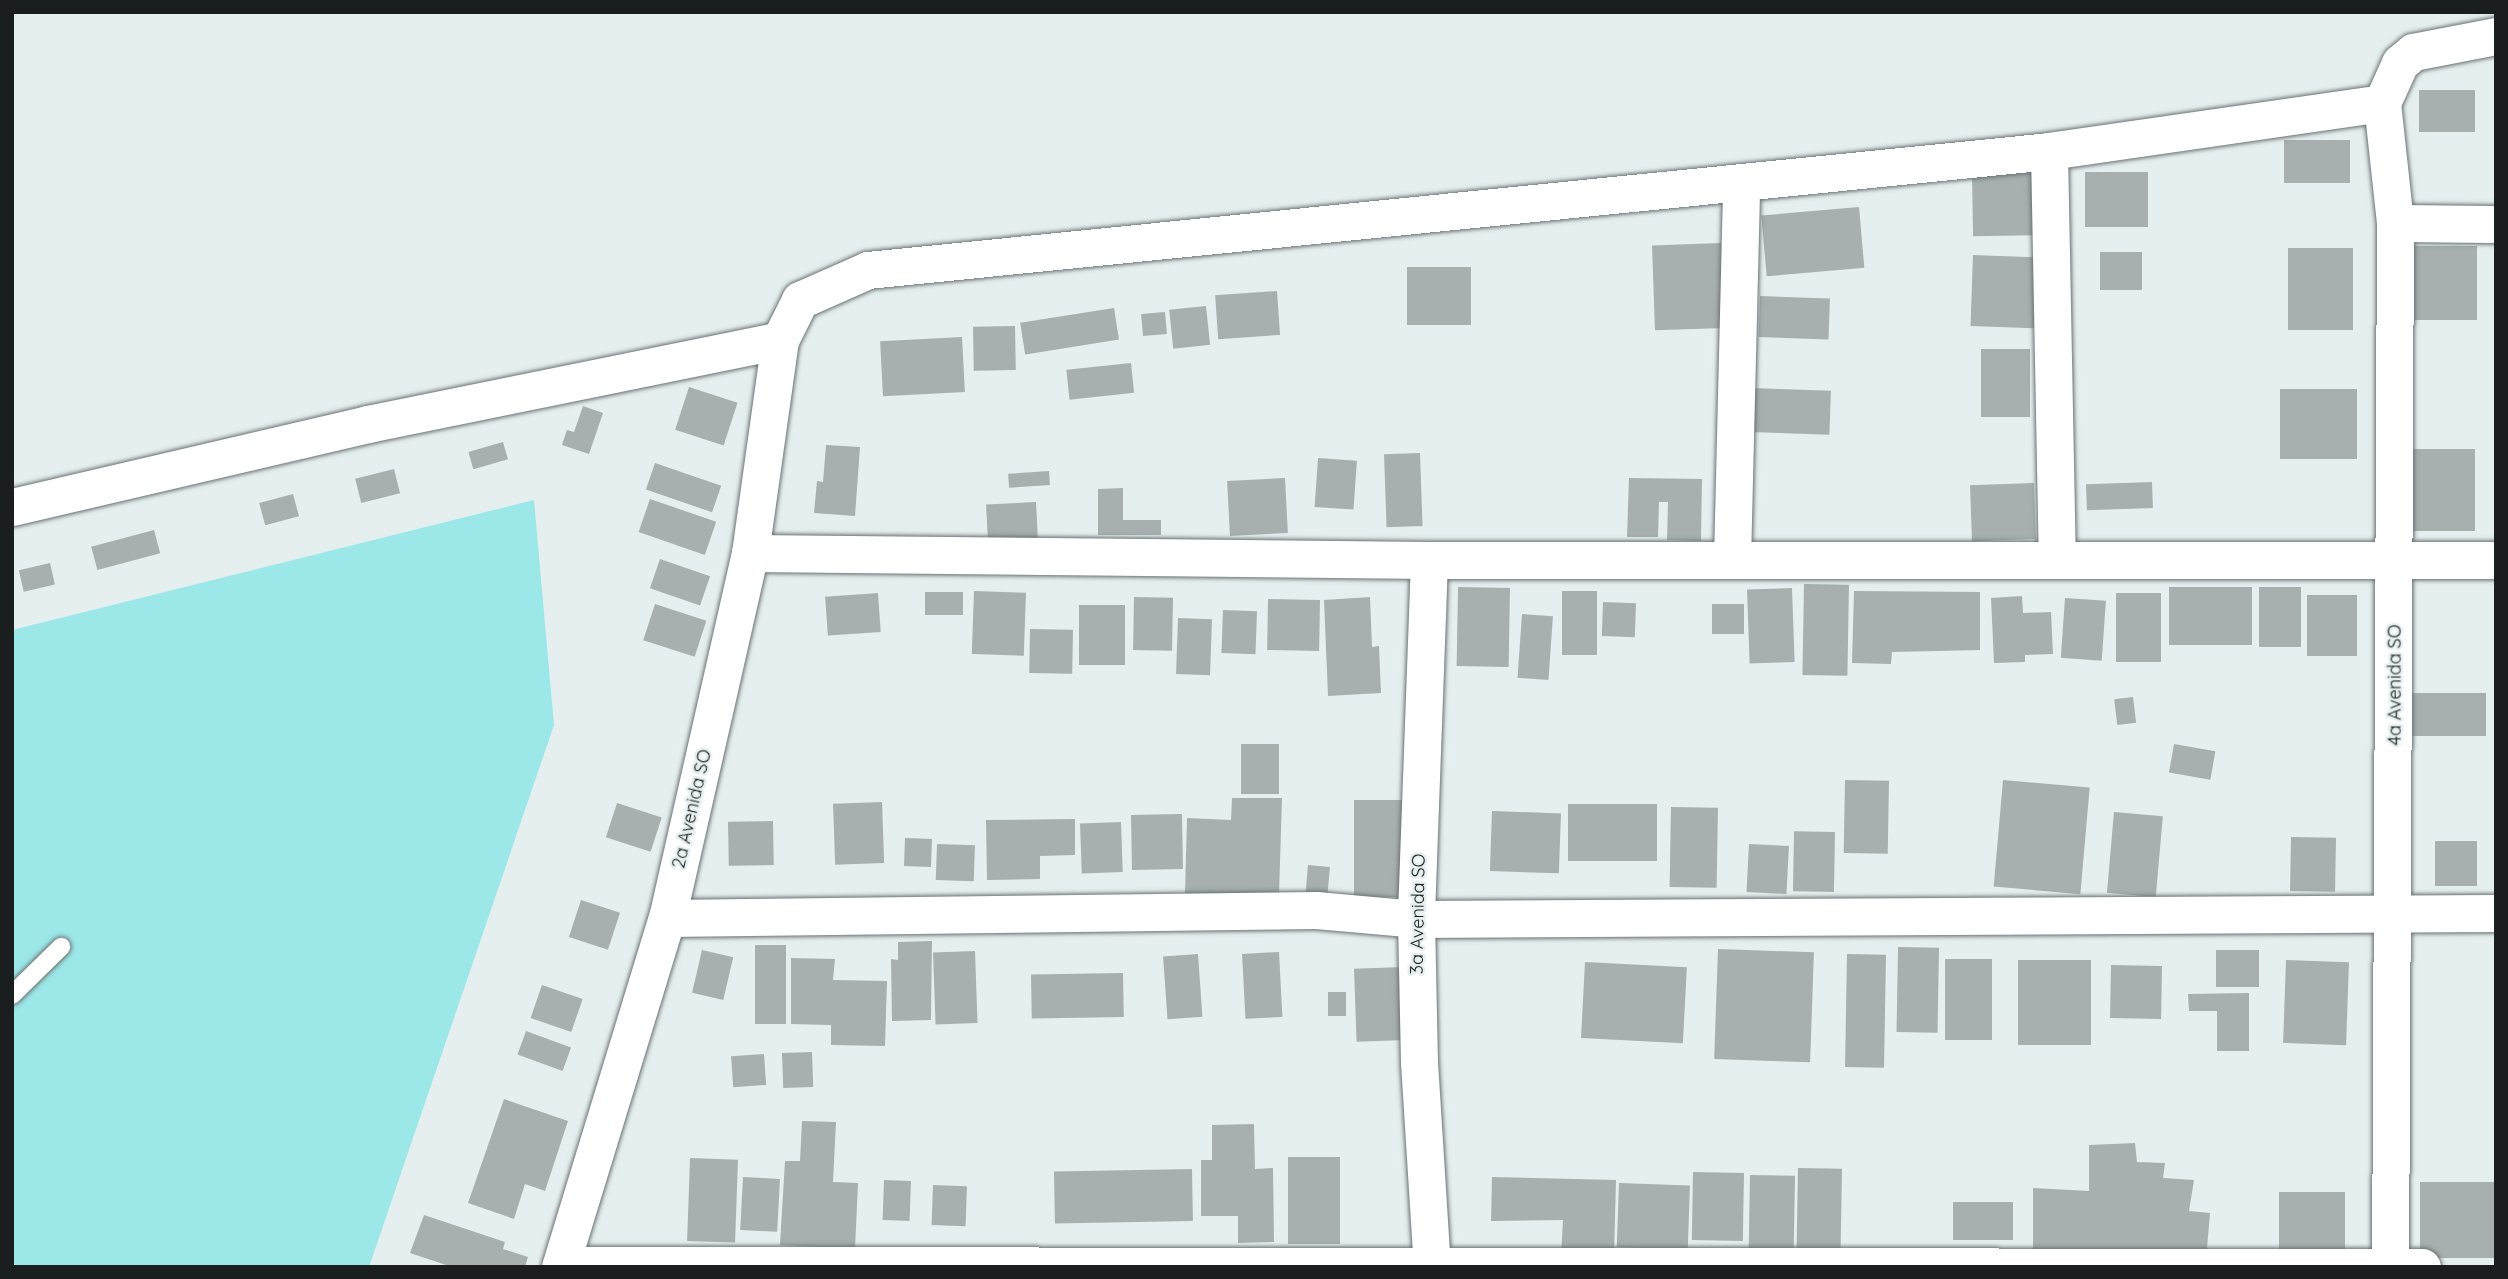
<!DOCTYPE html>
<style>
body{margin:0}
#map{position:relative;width:2508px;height:1279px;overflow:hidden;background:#e6efef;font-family:Quicksand,sans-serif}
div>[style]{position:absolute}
.green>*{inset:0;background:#9ce7e8}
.building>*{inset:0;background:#a7afaf;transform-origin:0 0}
.roads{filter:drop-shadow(0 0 2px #6a7272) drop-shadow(0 0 2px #6a7272)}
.lane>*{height:18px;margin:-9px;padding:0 9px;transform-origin:9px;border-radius:9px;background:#fff}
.street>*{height:37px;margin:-18.5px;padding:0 18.5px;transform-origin:18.5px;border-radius:18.5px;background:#fff}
span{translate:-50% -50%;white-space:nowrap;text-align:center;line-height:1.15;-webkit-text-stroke:5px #e6efef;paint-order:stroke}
.street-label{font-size:18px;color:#1b1e1e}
.frame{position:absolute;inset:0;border:14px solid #1b1e1e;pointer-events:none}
</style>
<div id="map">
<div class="green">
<div style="clip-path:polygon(534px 500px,554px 725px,369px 1267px,12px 1267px,12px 630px)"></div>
</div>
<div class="building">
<div style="left:2419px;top:90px;width:56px;height:42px"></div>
<div style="left:2284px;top:140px;width:66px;height:43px"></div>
<div style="left:2148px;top:172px;width:55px;height:63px;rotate:90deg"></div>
<div style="left:2041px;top:173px;width:62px;height:69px;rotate:89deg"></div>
<div style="left:1859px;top:207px;width:61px;height:98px;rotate:85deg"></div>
<div style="left:1721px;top:243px;width:85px;height:69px;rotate:88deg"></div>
<div style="left:2413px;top:246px;width:64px;height:74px"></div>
<div style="left:2288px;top:248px;width:65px;height:82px"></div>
<div style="left:2100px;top:252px;width:42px;height:38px"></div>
<div style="left:1973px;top:255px;width:64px;height:71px;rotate:2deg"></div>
<div style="left:1407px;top:267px;width:64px;height:58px"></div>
<div style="left:1277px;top:291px;width:44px;height:62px;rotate:86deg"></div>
<div style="left:1760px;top:296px;width:70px;height:41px;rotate:2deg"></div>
<div style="left:1206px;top:306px;width:39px;height:37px;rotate:84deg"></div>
<div style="left:1114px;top:308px;width:32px;height:95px;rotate:81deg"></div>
<div style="left:1165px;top:312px;width:22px;height:24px;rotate:85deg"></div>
<div style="left:1015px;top:326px;width:44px;height:42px;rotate:89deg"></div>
<div style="left:962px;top:337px;width:55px;height:82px;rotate:87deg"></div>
<div style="left:2030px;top:349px;width:68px;height:49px;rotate:90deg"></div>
<div style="left:1131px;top:363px;width:30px;height:65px;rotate:84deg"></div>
<div style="left:689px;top:387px;width:51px;height:45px;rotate:18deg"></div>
<div style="left:1752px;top:388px;width:79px;height:44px;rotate:2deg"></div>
<div style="left:2357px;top:389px;width:70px;height:77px;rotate:90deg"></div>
<div style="clip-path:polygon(583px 406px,603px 413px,589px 454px,562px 445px,567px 430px,574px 432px)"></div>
<div style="left:503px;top:442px;width:18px;height:36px;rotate:74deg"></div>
<div style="clip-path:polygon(826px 445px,860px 447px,855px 516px,814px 513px,817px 481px,823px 482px)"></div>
<div style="left:2413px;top:449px;width:62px;height:82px"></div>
<div style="left:1420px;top:453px;width:73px;height:36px;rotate:88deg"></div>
<div style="left:1318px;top:458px;width:39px;height:49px;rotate:4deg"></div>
<div style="left:655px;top:463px;width:70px;height:28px;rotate:19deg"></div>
<div style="left:394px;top:469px;width:25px;height:40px;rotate:76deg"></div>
<div style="left:1049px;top:471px;width:14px;height:41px;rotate:86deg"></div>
<div style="left:1285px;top:478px;width:55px;height:58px;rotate:87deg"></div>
<div style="clip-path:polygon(1629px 478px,1702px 479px,1701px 541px,1667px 540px,1668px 502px,1659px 502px,1658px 537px,1627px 537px)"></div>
<div style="left:2152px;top:482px;width:26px;height:66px;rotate:88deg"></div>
<div style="left:2034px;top:483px;width:56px;height:64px;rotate:88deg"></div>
<div style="clip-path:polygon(1123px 488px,1123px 520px,1161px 520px,1161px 535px,1098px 535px,1098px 489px)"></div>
<div style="left:293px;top:494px;width:23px;height:35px;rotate:75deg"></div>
<div style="left:650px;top:499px;width:70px;height:35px;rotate:19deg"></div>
<div style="left:1036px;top:502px;width:42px;height:50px;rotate:87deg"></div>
<div style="left:154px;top:530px;width:24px;height:65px;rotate:75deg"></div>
<div style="left:660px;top:559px;width:53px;height:31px;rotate:19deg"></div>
<div style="left:50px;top:563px;width:22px;height:32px;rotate:77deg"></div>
<div style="left:1804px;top:584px;width:45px;height:91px;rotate:1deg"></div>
<div style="left:1458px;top:587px;width:52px;height:79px;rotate:1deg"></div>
<div style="left:2169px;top:587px;width:83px;height:58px"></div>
<div style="left:2301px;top:587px;width:60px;height:42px;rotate:90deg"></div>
<div style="left:1792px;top:588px;width:74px;height:45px;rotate:88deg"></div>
<div style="left:974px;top:591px;width:52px;height:63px;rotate:2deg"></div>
<div style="left:1562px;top:591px;width:35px;height:64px"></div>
<div style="clip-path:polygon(1854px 591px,1980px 592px,1980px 650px,1892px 652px,1891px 664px,1852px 663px)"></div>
<div style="left:925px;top:592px;width:38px;height:23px"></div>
<div style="left:878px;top:593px;width:39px;height:53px;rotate:86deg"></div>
<div style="left:2116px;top:593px;width:45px;height:69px"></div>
<div style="left:2307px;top:595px;width:50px;height:61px"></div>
<div style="clip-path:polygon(2022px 596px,2023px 613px,2051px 612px,2053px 654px,2025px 655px,2025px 662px,1994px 663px,1991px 598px)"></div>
<div style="left:1134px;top:597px;width:39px;height:53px;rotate:1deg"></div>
<div style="clip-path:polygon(1370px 597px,1372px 647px,1379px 646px,1381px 693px,1328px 696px,1324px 600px)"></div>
<div style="left:2065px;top:598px;width:41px;height:60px;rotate:4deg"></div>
<div style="left:1268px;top:599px;width:52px;height:51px;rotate:1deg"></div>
<div style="left:1603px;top:602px;width:33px;height:34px;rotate:2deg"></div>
<div style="left:655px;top:604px;width:54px;height:38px;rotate:18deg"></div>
<div style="left:1744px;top:604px;width:30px;height:32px;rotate:90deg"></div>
<div style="left:1079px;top:605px;width:46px;height:60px"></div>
<div style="left:1223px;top:610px;width:34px;height:43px;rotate:2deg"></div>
<div style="left:1522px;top:614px;width:31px;height:64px;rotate:4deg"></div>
<div style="left:1178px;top:618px;width:34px;height:56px;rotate:2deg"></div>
<div style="left:1030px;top:629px;width:43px;height:44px;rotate:1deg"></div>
<div style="left:2408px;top:693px;width:78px;height:43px"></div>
<div style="left:2133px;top:697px;width:26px;height:19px;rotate:83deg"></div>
<div style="left:1241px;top:744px;width:38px;height:50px"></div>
<div style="left:2174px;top:744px;width:42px;height:29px;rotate:10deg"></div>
<div style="left:1845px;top:780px;width:44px;height:73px;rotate:1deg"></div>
<div style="left:2003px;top:780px;width:87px;height:107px;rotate:5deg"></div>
<div style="clip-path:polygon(1232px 798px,1282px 798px,1279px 895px,1185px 894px,1187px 818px,1231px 820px)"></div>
<div style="left:1354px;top:800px;width:53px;height:97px"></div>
<div style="left:882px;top:802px;width:61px;height:49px;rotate:88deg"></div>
<div style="left:617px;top:803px;width:47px;height:36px;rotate:18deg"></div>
<div style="left:1568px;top:804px;width:89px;height:57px"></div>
<div style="left:1671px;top:807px;width:47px;height:80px;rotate:1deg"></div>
<div style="left:1492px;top:811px;width:69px;height:60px;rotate:2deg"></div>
<div style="left:2114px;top:812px;width:49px;height:81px;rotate:5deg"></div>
<div style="left:1182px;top:814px;width:55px;height:51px;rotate:89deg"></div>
<div style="clip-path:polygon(1075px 819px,1075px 855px,1040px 856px,1040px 879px,987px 880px,986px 820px)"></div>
<div style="left:773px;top:821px;width:44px;height:45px;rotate:89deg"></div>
<div style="left:1121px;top:822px;width:50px;height:41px;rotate:88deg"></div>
<div style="left:1835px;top:832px;width:60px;height:41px;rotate:91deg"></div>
<div style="left:2291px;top:837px;width:45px;height:54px;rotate:1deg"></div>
<div style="left:905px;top:838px;width:27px;height:28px;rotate:2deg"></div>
<div style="left:2435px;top:841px;width:42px;height:45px"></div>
<div style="left:937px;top:844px;width:38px;height:36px;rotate:2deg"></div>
<div style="left:1749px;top:844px;width:40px;height:48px;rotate:3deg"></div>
<div style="left:1308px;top:865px;width:22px;height:27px;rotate:5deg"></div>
<div style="left:581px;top:900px;width:41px;height:39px;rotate:18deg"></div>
<div style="clip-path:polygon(932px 941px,931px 1020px,892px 1021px,891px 959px,898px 960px,898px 942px)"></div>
<div style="left:755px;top:945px;width:31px;height:79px"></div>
<div style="left:1898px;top:947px;width:41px;height:85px;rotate:1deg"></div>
<div style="left:1718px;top:949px;width:96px;height:110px;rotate:2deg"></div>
<div style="left:702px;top:950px;width:32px;height:44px;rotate:13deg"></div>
<div style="left:2216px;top:950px;width:43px;height:37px"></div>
<div style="left:975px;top:951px;width:72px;height:42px;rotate:88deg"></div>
<div style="left:1279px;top:952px;width:65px;height:37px;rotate:87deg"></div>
<div style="left:1198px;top:954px;width:63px;height:35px;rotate:86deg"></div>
<div style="left:1847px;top:954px;width:39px;height:113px;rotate:1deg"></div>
<div style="clip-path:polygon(791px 958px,835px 959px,833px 980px,887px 981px,885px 1046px,831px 1045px,831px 1025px,791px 1024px)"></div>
<div style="left:1945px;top:959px;width:47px;height:81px"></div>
<div style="left:2018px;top:960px;width:73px;height:85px"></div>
<div style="left:2286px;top:960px;width:63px;height:83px;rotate:2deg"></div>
<div style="left:1585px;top:962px;width:102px;height:76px;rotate:3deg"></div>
<div style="left:2111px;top:965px;width:51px;height:53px;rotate:1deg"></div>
<div style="left:1403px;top:967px;width:73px;height:49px;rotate:88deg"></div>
<div style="left:1123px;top:973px;width:44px;height:92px;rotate:89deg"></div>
<div style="left:542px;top:985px;width:43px;height:35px;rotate:19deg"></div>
<div style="left:1346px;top:992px;width:24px;height:18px;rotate:90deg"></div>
<div style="clip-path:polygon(2249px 993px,2249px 1051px,2217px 1051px,2217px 1011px,2189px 1011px,2188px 994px)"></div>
<div style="left:526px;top:1031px;width:48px;height:25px;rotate:20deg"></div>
<div style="left:812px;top:1052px;width:35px;height:30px;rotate:88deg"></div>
<div style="left:764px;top:1054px;width:31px;height:33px;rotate:86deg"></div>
<div style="clip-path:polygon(504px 1099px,568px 1121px,545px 1191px,525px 1184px,514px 1219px,468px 1203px)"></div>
<div style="clip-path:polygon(802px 1121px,836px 1122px,833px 1182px,858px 1183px,855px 1249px,780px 1245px,785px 1161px,800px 1161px)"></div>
<div style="clip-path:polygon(1254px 1124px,1255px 1169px,1273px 1168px,1274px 1242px,1238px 1243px,1238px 1216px,1201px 1216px,1201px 1160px,1212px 1160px,1212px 1125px)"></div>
<div style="clip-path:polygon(2135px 1143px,2137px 1162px,2165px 1163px,2163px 1178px,2194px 1180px,2189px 1211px,2210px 1213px,2206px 1260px,2033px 1254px,2033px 1188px,2089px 1191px,2089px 1145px)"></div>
<div style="left:1288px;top:1157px;width:52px;height:87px"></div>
<div style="left:690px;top:1158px;width:48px;height:83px;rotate:2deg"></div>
<div style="left:1798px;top:1168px;width:44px;height:93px;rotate:1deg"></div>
<div style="left:1192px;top:1169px;width:52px;height:138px;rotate:89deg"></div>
<div style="left:1693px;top:1172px;width:51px;height:68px;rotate:1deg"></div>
<div style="left:1750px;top:1175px;width:45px;height:77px;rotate:1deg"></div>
<div style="left:743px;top:1177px;width:37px;height:53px;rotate:3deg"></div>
<div style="clip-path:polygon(1492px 1177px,1616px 1180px,1614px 1256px,1561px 1256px,1563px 1220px,1491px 1221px)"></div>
<div style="left:884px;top:1180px;width:27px;height:40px;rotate:2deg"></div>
<div style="left:2496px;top:1182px;width:76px;height:76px;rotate:90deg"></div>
<div style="left:1619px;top:1183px;width:71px;height:64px;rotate:2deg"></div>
<div style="left:933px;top:1185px;width:34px;height:40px;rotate:2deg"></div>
<div style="left:2279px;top:1192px;width:66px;height:64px"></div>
<div style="left:2013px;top:1202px;width:38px;height:60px;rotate:90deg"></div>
<div style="clip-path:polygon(424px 1215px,505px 1242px,503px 1249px,528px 1257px,525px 1267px,452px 1267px,410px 1253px)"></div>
</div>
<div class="roads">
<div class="lane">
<div style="left:12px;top:995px;width:69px;rotate:-44.4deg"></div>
</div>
<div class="street">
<div style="left:2382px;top:103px;width:121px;rotate:83.8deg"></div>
<div style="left:2395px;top:223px;width:1044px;rotate:90.27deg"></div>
<div style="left:2382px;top:103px;width:44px;rotate:-65.8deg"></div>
<div style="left:2400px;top:63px;width:17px;rotate:-40deg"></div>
<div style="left:2413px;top:52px;width:85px;rotate:-10.9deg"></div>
<div style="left:2049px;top:151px;width:409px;rotate:88.9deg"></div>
<div style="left:2395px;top:223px;width:101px;rotate:0.6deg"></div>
<div style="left:12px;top:507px;width:366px;rotate:-13.1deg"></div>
<div style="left:368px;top:424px;width:420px;rotate:-11.5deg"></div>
<div style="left:750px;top:553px;width:679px;rotate:0.59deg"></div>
<div style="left:1429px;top:560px;width:1067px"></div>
<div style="left:1429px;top:560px;width:359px;rotate:92.1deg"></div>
<div style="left:1416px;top:919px;width:143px;rotate:88.8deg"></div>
<div style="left:1419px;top:1062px;width:205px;rotate:86.4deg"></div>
<div style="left:1732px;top:560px;width:376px;rotate:-88.6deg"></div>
<div style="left:667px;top:918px;width:649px;rotate:-0.71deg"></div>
<div style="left:1316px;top:910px;width:100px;rotate:5.1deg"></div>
<div style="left:1416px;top:919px;width:1080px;rotate:-0.32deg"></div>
<div style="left:561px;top:1265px;width:1861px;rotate:0.06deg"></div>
<div style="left:560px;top:1267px;width:365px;rotate:-73deg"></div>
<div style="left:667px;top:918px;width:374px;rotate:-77.2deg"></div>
<div style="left:750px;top:553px;width:215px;rotate:-82deg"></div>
<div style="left:780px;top:340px;width:45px;rotate:-63.4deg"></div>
<div style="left:800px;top:300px;width:74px;rotate:-23.8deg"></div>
<div style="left:868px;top:270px;width:1187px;rotate:-5.75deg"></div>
<div style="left:2049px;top:151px;width:336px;rotate:-8.2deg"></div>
</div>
</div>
<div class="street-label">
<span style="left:2395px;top:685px;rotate:-90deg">4a Avenida SO</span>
<span style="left:692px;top:809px;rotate:-77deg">2a Avenida SO</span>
<span style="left:1418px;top:914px;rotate:-89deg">3a Avenida SO</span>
</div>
<div class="frame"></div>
</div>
